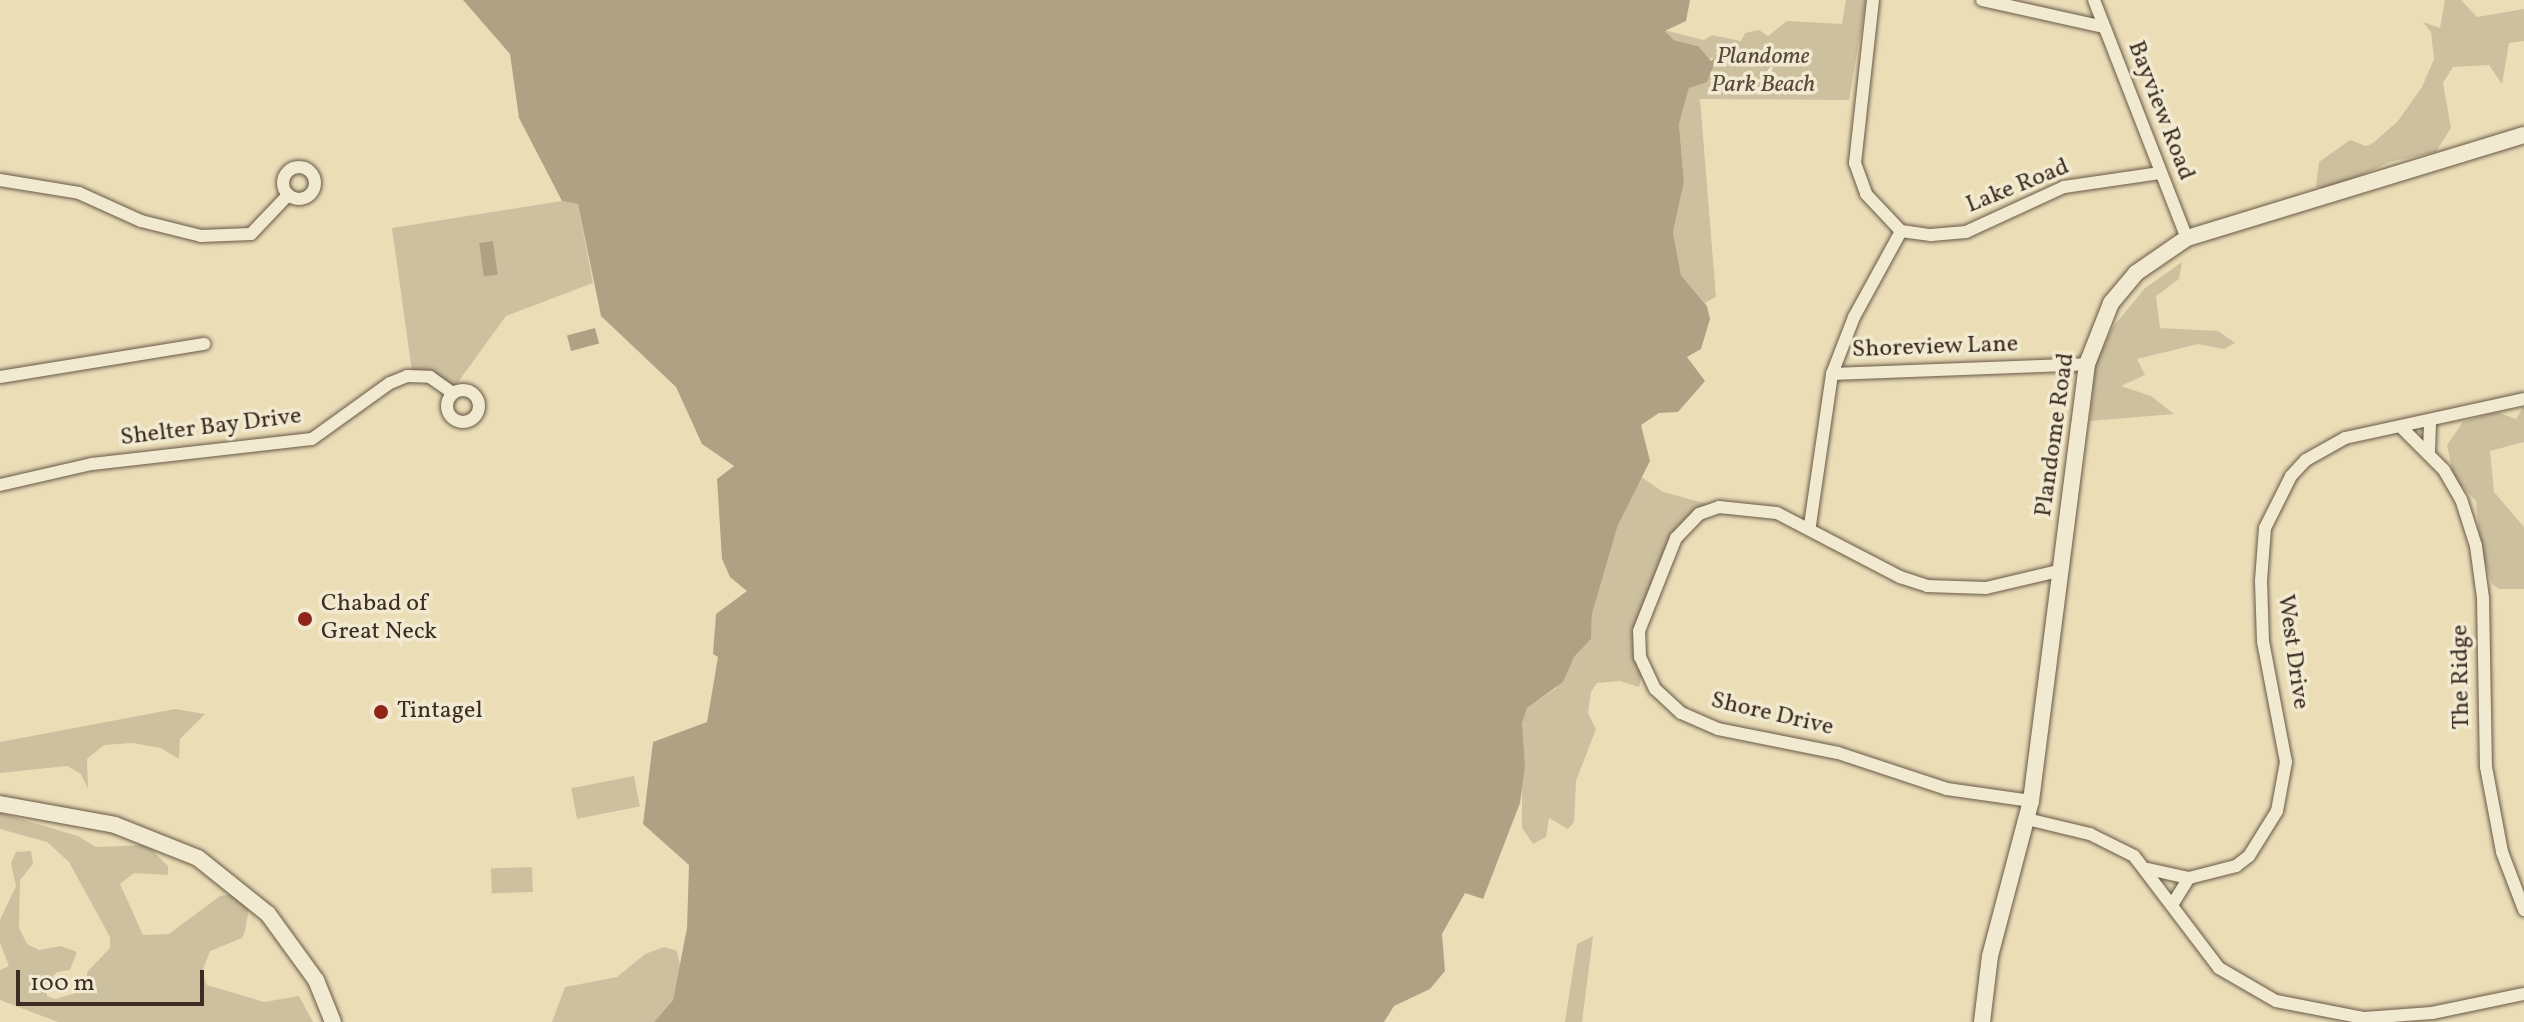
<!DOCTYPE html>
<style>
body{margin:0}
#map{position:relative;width:2524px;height:1022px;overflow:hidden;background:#ebdeb7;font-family:Vollkorn,serif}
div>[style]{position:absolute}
.green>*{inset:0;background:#cdc09e;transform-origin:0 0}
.water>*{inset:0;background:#b0a185;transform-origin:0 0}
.roads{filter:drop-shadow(0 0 2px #685848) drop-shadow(0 0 2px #685848)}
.street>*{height:12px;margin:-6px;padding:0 6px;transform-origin:6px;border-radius:6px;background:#f2ead0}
.street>.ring{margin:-6px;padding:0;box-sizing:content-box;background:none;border:12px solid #f2ead0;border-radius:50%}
.secondary>*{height:16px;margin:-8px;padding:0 8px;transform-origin:8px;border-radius:8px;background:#f2ead0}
.dots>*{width:22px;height:22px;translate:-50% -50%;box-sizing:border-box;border:4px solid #f2ead0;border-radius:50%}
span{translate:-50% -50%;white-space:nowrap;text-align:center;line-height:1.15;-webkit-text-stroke:7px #f2ead0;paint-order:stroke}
.park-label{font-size:24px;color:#594a3c;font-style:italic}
.street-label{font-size:24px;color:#3c2c23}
.poi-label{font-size:24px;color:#3c2c23}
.left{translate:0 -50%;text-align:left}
.scale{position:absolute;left:16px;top:970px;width:188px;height:36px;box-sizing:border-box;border:4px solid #3c2c23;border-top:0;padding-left:10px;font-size:24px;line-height:28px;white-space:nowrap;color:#3c2c23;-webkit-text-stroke:6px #f2ead0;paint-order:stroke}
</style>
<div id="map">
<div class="green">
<div style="clip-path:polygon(1846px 0,1866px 0,1849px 100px,1700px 99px,1716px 297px,1705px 303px,1681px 275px,1673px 232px,1684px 182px,1679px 124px,1689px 88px,1716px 57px,1708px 59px,1695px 45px,1674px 40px,1664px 30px,1704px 40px,1712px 35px,1741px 41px,1745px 33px,1759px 30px,1768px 36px,1787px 21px,1842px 24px)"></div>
<div style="clip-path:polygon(2445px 0,2461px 0,2477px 17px,2524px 9px,2524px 41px,2509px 43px,2502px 84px,2489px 65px,2453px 67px,2443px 83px,2451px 128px,2436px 152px,2390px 162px,2331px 189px,2316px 187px,2319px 162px,2350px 140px,2366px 146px,2373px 143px,2398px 121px,2422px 87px,2434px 59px,2431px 32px,2423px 22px,2440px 28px)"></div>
<div style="clip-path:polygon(562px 201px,578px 204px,593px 283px,506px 316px,453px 389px,412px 372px,392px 228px)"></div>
<div style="clip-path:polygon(2182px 262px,2179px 279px,2156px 296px,2160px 328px,2218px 331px,2235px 343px,2224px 349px,2198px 344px,2137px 359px,2145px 375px,2121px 386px,2151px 396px,2174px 414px,2090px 421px,2095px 365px,2113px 327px,2145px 288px)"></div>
<div style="clip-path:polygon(2524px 406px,2524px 442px,2490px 451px,2494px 492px,2524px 527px,2524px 589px,2499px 589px,2492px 584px,2480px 546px,2476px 501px,2454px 478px,2447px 445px,2463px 422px,2497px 412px,2516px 419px)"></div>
<div style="clip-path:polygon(1640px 476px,1663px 492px,1719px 507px,1686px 524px,1639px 632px,1648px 677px,1641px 678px,1639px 687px,1620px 681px,1597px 683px,1591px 692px,1588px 713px,1596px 729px,1576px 781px,1574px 822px,1568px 829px,1549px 818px,1546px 837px,1533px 844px,1522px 828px,1522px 724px,1527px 708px,1556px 688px,1574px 657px,1591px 639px,1592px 614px,1618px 525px)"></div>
<div style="clip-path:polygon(175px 709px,205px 714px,180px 739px,179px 759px,161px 748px,132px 743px,104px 745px,87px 759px,88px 789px,81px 774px,67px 766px,0 773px,0 742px)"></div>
<div style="left:634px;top:776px;width:31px;height:64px;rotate:79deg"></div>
<div style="clip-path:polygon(0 813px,78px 836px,96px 847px,147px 845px,168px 866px,168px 875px,134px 873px,120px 884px,143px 935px,169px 934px,220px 896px,234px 894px,249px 908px,245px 931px,242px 938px,210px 951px,202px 972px,207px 985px,264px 1002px,299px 996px,313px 1022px,58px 1022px,0 1000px,0 970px,9px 966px,0 943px,0 920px,16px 886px,11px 863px,16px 852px,31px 851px,33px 864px,20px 880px,19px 928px,27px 944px,39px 950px,61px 946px,77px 952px,70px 970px,57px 972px,46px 984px,47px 996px,55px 999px,87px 990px,87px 972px,110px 948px,110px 937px,69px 862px,47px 842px,0 829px)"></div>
<div style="left:532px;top:867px;width:25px;height:41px;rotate:88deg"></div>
<div style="clip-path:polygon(1593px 936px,1582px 1022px,1565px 1022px,1577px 944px)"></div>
<div style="clip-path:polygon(664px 947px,677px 951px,680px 965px,673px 1000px,654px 1022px,552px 1022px,565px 987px,617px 977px,645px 954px)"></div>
</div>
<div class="water">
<div style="clip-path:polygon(463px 0,1690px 0,1686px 21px,1665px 31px,1674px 40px,1698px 46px,1711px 61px,1718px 55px,1707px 82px,1689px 88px,1679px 124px,1684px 182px,1673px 232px,1681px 275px,1707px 306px,1710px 319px,1701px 349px,1687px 357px,1705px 381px,1678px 412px,1659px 413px,1641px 425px,1650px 461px,1618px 525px,1592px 614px,1591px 639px,1574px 657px,1563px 682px,1527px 708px,1522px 724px,1525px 766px,1520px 803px,1483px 899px,1465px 893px,1442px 934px,1445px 971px,1430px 989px,1394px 1006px,1384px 1022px,654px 1022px,673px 1000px,687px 928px,689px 865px,643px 824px,653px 742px,707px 722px,718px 657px,713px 654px,716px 614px,747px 591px,730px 577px,722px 559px,717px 479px,734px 466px,702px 444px,676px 387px,601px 316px,578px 204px,562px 201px,519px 118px,510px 54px)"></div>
<div style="left:493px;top:241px;width:34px;height:14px;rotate:82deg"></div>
<div style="left:595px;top:328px;width:16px;height:29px;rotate:75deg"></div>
</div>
<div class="roads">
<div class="street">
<div style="left:1873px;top:0;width:164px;rotate:96.3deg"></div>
<div style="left:1855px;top:163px;width:33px;rotate:70deg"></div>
<div style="left:1866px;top:194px;width:51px;rotate:46.6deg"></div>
<div style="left:1901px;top:231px;width:30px;rotate:8deg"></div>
<div style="left:1931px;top:235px;width:35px;rotate:-5deg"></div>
<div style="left:1966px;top:232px;width:108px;rotate:-24.7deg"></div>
<div style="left:2064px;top:187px;width:97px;rotate:-8.3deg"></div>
<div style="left:1982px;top:0;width:125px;rotate:12.5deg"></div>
<div style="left:2094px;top:0;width:256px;rotate:68.7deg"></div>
<div class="ring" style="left:283px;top:167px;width:20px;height:20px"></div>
<div style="left:0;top:180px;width:80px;rotate:9.3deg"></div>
<div style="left:79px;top:193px;width:68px;rotate:24.3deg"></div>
<div style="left:141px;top:221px;width:62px;rotate:14deg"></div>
<div style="left:201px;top:236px;width:50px;rotate:-2.3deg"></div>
<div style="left:251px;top:234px;width:54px;rotate:-46.5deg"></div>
<div style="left:1832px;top:374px;width:255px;rotate:-2.2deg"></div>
<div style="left:0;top:377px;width:207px;rotate:-9.2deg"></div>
<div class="ring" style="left:447px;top:390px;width:20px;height:20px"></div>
<div style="left:2403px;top:429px;width:58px;rotate:45deg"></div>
<div style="left:2444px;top:470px;width:34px;rotate:60deg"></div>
<div style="left:2461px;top:499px;width:49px;rotate:72.3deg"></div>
<div style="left:2476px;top:546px;width:52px;rotate:82.3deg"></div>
<div style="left:2483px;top:598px;width:169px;rotate:89deg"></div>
<div style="left:2486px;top:767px;width:86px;rotate:79.3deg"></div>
<div style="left:2502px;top:852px;width:62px;rotate:69.2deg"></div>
<div style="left:2429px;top:452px;width:29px;rotate:-88deg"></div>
<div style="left:0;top:485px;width:94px;rotate:-12.9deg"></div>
<div style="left:92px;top:464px;width:221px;rotate:-6.5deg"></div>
<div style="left:312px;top:439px;width:96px;rotate:-35.7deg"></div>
<div style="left:390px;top:383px;width:18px;rotate:-22deg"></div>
<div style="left:407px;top:376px;width:23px;rotate:2deg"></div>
<div style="left:430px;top:377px;width:28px;rotate:35deg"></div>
<div style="left:1810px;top:525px;width:153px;rotate:-81.7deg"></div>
<div style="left:1832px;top:374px;width:61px;rotate:-68.9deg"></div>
<div style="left:1854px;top:317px;width:98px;rotate:-61.3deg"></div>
<div style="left:2031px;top:801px;width:85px;rotate:-171.9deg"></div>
<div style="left:1947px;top:789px;width:115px;rotate:-161.7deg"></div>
<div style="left:1838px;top:753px;width:122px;rotate:-168.7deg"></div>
<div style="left:1718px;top:729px;width:40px;rotate:-156.6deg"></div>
<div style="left:1681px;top:713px;width:35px;rotate:-137deg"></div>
<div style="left:1655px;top:689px;width:35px;rotate:-115deg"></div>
<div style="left:1640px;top:657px;width:26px;rotate:-92deg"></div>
<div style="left:1639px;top:631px;width:100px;rotate:-68.3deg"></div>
<div style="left:1676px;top:538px;width:33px;rotate:-46deg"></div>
<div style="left:1699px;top:514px;width:21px;rotate:-19deg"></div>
<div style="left:1719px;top:507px;width:58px;rotate:5.9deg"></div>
<div style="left:1777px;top:513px;width:139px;rotate:27.5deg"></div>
<div style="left:1900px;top:577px;width:28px;rotate:18deg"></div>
<div style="left:1927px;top:586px;width:59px;rotate:1.9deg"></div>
<div style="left:1986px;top:588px;width:78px;rotate:-13.3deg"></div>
<div style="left:2027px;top:819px;width:65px;rotate:13.4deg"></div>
<div style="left:2090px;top:834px;width:49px;rotate:26.6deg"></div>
<div style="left:2134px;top:856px;width:141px;rotate:52.8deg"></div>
<div style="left:2219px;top:968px;width:66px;rotate:30.1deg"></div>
<div style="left:2276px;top:1001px;width:90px;rotate:10.9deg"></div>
<div style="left:2364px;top:1018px;width:68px;rotate:-4.2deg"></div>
<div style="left:2432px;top:1013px;width:94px;rotate:-11.7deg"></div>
<div style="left:2148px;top:869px;width:42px;rotate:12.4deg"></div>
<div style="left:2189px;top:878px;width:49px;rotate:-14.3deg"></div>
<div style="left:2236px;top:866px;width:16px;rotate:-38deg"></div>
<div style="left:2249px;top:856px;width:53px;rotate:-58.1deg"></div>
<div style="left:2277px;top:811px;width:50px;rotate:-79.6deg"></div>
<div style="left:2286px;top:762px;width:123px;rotate:-100.8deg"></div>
<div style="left:2263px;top:641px;width:60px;rotate:-91.9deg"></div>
<div style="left:2261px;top:581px;width:53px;rotate:-85.7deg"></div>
<div style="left:2265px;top:528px;width:58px;rotate:-63.4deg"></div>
<div style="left:2291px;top:476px;width:22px;rotate:-47deg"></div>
<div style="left:2306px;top:460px;width:45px;rotate:-29.4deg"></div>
<div style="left:2345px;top:438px;width:183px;rotate:-12.3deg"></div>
<div style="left:2172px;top:905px;width:32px;rotate:-58deg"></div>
</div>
<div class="secondary">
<div style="left:0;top:804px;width:117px;rotate:10.3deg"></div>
<div style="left:115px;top:825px;width:89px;rotate:21.7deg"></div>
<div style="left:198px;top:858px;width:90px;rotate:38.7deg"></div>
<div style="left:268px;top:914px;width:82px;rotate:54deg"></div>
<div style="left:316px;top:980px;width:45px;rotate:68deg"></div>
<div style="left:1982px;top:1022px;width:66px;rotate:-83.1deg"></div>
<div style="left:1990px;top:956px;width:160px;rotate:-75.2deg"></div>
<div style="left:2031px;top:801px;width:441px;rotate:-82.7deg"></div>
<div style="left:2087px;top:364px;width:66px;rotate:-68.5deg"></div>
<div style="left:2111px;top:303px;width:39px;rotate:-50deg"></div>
<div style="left:2136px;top:273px;width:62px;rotate:-34.5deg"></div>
<div style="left:2187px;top:238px;width:352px;rotate:-17deg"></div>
</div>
</div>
<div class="dots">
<div style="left:305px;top:619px;background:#8f2418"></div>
<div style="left:381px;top:712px;background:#8f2418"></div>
</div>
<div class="park-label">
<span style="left:1763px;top:72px">Plandome<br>Park Beach</span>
</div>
<div class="street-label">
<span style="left:2160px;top:111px;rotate:69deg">Bayview Road</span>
<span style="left:2018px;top:187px;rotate:-22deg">Lake Road</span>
<span style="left:1935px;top:348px;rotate:-2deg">Shoreview Lane</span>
<span style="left:211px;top:428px;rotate:-7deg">Shelter Bay Drive</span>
<span style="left:2056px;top:435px;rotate:-82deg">Plandome Road</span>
<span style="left:2292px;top:652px;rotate:82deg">West Drive</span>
<span style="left:2462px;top:677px;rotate:-91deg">The Ridge</span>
<span style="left:1772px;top:715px;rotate:13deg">Shore Drive</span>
</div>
<div class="poi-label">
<span class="left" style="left:321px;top:619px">Chabad of<br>Great Neck</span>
<span class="left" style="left:397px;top:712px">Tintagel</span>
</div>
<div class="scale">100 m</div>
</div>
